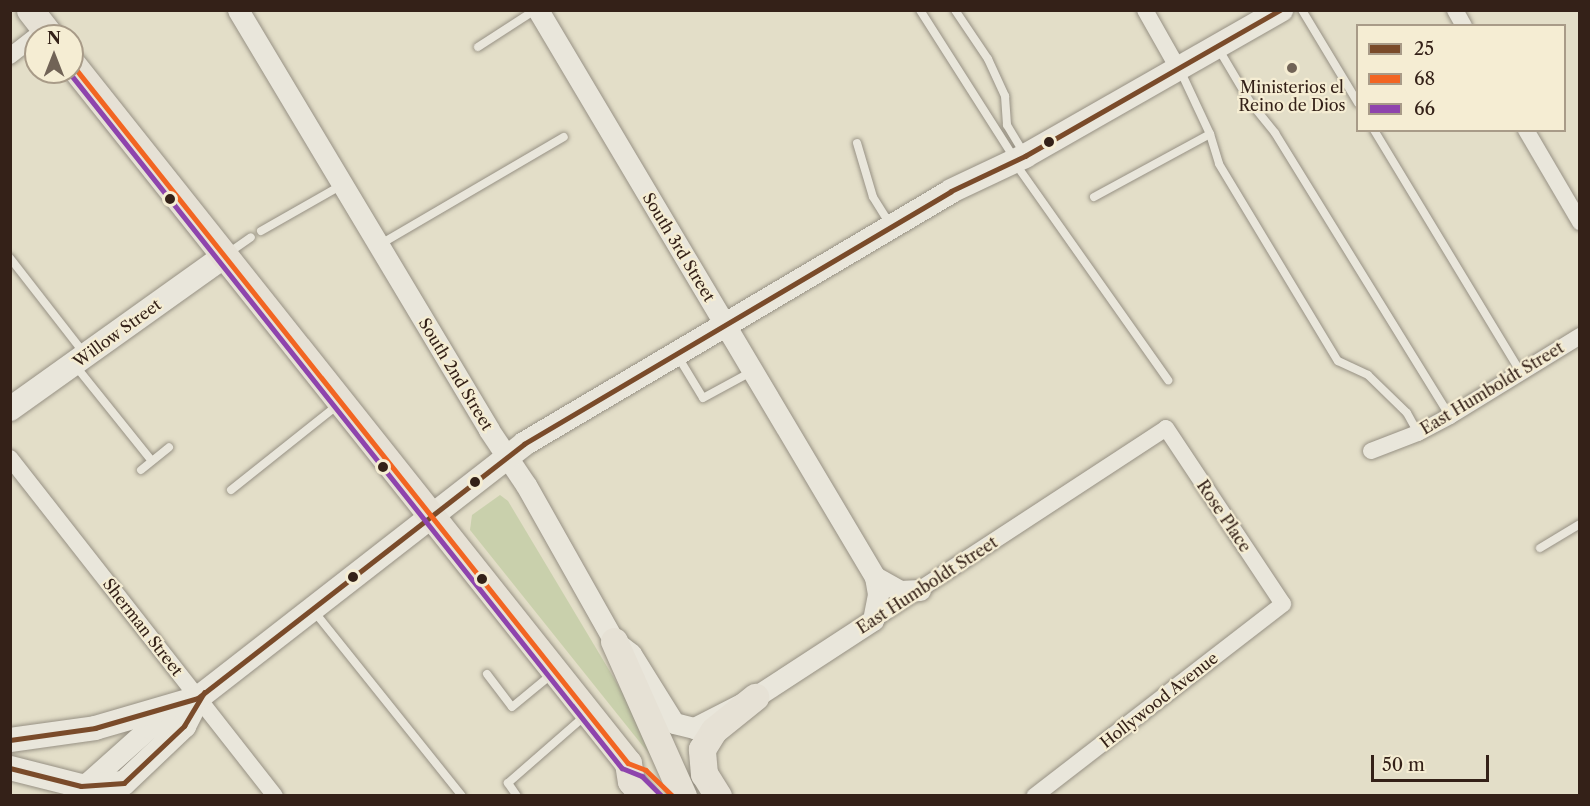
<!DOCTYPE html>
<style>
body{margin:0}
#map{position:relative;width:1590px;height:806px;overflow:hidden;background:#e3dec8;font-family:"Libre Caslon Text",serif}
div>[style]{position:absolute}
.green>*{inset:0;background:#c9d0ac}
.roads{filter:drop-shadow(0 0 2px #979184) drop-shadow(0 0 2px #979184)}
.service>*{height:8px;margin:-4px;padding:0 4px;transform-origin:4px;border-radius:4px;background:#e9e6db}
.minor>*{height:16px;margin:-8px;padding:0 8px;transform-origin:8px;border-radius:8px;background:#e9e6db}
.tertiary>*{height:21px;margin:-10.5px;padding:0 10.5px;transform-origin:10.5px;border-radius:10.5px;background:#e9e6db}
.secondary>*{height:24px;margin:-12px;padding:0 12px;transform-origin:12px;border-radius:12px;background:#e9e6db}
.primary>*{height:27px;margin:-13.5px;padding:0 13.5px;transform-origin:13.5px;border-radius:13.5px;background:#e6e1d5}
.bus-1>*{height:4.5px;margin:-2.25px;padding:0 2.25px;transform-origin:2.25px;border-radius:2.25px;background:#7a4b2a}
.bus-2>*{height:4.5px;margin:-2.25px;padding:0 2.25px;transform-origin:2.25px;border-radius:2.25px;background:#f26522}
.bus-3>*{height:4.5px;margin:-2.25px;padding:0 2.25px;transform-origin:2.25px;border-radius:2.25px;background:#8e44ad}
.dots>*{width:16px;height:16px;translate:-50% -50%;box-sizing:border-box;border:3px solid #f5edd3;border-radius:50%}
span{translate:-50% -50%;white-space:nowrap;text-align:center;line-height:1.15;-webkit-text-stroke:4.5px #f5edd3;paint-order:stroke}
.poi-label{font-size:16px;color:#342118}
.street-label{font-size:16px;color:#342118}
.frame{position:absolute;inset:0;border:12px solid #342118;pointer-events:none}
.legend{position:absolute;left:1356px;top:24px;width:210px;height:108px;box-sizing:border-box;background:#f5edd3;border:2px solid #a89b88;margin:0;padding:8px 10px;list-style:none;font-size:18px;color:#342118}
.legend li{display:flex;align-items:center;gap:12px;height:30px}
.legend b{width:30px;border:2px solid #a89b88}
.north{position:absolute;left:24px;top:24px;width:60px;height:60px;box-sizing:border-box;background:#f5edd3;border:2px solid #a89b88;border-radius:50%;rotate:0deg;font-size:16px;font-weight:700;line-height:24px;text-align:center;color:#342118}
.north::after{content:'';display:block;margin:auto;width:21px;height:27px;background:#716356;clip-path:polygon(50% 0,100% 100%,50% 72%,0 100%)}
.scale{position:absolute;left:1371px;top:755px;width:118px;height:27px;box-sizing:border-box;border:3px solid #342118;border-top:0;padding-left:8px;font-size:18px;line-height:21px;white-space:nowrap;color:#342118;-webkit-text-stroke:4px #f5edd3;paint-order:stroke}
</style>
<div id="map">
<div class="green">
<div style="clip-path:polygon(500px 495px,508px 501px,636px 715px,654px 760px,470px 530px,472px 515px)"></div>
</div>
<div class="roads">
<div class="service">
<div style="left:920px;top:10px;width:177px;rotate:57.5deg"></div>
<div style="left:955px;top:10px;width:59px;rotate:56deg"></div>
<div style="left:988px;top:59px;width:41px;rotate:65.3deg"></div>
<div style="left:1005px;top:96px;width:29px;rotate:86deg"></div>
<div style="left:1007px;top:125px;width:35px;rotate:59deg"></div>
<div style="left:1302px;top:10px;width:109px;rotate:58.9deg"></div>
<div style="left:478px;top:47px;width:68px;rotate:-33deg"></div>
<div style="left:1218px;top:48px;width:63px;rotate:59.3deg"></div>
<div style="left:1250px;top:102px;width:40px;rotate:51deg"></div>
<div style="left:1275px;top:133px;width:333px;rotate:58.3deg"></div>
<div style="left:1180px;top:70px;width:71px;rotate:64.9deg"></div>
<div style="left:1210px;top:134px;width:31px;rotate:73deg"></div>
<div style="left:1219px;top:164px;width:230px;rotate:58.9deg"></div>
<div style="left:1338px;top:361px;width:33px;rotate:25deg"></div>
<div style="left:1368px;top:375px;width:54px;rotate:44.3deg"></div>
<div style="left:1407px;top:413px;width:23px;rotate:61deg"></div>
<div style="left:1374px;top:130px;width:282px;rotate:58.8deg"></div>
<div style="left:857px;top:143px;width:56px;rotate:73.5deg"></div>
<div style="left:873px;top:197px;width:34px;rotate:58deg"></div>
<div style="left:1015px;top:163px;width:266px;rotate:54.8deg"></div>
<div style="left:1094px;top:197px;width:132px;rotate:-28.5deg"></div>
<div style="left:261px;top:231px;width:93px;rotate:-29.6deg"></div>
<div style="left:379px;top:245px;width:214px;rotate:-30.3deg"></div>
<div style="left:227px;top:254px;width:29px;rotate:-35deg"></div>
<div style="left:10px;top:258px;width:120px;rotate:52.1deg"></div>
<div style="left:677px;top:355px;width:50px;rotate:58.8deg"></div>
<div style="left:703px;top:398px;width:55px;rotate:-28.4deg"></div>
<div style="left:74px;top:364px;width:124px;rotate:51.2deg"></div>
<div style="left:141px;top:470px;width:36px;rotate:-39deg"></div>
<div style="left:231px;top:490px;width:137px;rotate:-38.5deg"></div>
<div style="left:1540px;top:548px;width:47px;rotate:-31deg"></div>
<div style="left:313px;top:610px;width:238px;rotate:51.3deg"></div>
<div style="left:487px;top:674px;width:41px;rotate:52.9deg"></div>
<div style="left:512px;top:707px;width:52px;rotate:-39.5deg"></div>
<div style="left:517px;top:796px;width:16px;rotate:-125deg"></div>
<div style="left:508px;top:783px;width:103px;rotate:-41.1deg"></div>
</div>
<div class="minor">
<div style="left:1145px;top:10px;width:69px;rotate:60.5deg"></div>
<div style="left:1455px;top:10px;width:18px;rotate:61deg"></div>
<div style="left:10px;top:56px;width:33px;rotate:-38deg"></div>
<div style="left:1526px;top:130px;width:107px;rotate:59.6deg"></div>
<div style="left:1371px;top:451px;width:50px;rotate:-21deg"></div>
<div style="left:1418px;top:433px;width:36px;rotate:-28deg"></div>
<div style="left:1450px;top:416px;width:153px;rotate:-31.6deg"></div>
<div style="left:10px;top:458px;width:429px;rotate:51.9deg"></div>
<div style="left:873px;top:620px;width:350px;rotate:-33.2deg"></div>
<div style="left:1166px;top:428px;width:211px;rotate:56.4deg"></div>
<div style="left:1283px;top:604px;width:314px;rotate:142.3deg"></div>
</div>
<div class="tertiary">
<div style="left:238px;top:10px;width:489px;rotate:59.1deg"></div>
<div style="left:489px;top:430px;width:66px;rotate:56.1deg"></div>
<div style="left:526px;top:485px;width:179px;rotate:60.6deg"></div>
<div style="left:614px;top:641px;width:21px;rotate:37deg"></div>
<div style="left:631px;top:654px;width:81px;rotate:58.1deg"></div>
<div style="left:674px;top:723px;width:21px;rotate:14deg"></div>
<div style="left:694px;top:728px;width:68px;rotate:-26.9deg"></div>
<div style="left:755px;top:697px;width:141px;rotate:-33.1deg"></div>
<div style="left:873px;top:620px;width:26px;rotate:-79deg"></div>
<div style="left:878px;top:594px;width:17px;rotate:-100deg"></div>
<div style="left:875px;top:577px;width:660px;rotate:-120.73deg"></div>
<div style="left:875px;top:577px;width:29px;rotate:29deg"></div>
<div style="left:900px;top:591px;width:20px;rotate:-3deg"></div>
<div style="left:76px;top:793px;width:98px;rotate:-41.7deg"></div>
<div style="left:149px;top:728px;width:36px;rotate:-34deg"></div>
</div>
<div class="secondary">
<div style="left:10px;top:409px;width:262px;rotate:-35.5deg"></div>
<div style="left:10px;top:740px;width:86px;rotate:-8deg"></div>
<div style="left:95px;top:728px;width:107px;rotate:-16.2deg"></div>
<div style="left:10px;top:768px;width:73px;rotate:14.2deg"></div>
<div style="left:81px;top:786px;width:43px;rotate:-4deg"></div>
<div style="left:124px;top:783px;width:83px;rotate:-43.5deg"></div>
<div style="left:184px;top:726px;width:31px;rotate:-63deg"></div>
<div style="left:198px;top:698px;width:413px;rotate:-37.9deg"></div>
<div style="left:524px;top:444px;width:496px;rotate:-30.6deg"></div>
<div style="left:951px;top:191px;width:82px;rotate:-25.3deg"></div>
<div style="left:1025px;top:156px;width:295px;rotate:-29.7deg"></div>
</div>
<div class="primary">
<div style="left:30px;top:10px;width:33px;rotate:52deg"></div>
<div style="left:72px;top:64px;width:893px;rotate:51.5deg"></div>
<div style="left:628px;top:763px;width:18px;rotate:81deg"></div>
<div style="left:631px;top:781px;width:19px;rotate:51deg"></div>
<div style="left:614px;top:641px;width:170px;rotate:66deg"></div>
<div style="left:718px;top:796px;width:26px;rotate:-122deg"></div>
<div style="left:704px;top:774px;width:25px;rotate:-95deg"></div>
<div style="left:702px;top:749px;width:22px;rotate:-58deg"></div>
<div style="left:714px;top:730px;width:53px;rotate:-38.8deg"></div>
</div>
</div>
<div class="bus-1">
<div style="left:10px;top:740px;width:86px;rotate:-8deg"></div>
<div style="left:95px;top:728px;width:107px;rotate:-16.2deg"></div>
<div style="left:198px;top:698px;width:413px;rotate:-37.9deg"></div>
<div style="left:524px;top:444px;width:496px;rotate:-30.6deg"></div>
<div style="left:951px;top:191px;width:82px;rotate:-25.3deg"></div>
<div style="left:1025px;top:156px;width:294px;rotate:-29.8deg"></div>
<div style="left:10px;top:768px;width:73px;rotate:14.2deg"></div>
<div style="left:81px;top:786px;width:43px;rotate:-4deg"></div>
<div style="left:124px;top:783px;width:83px;rotate:-43.5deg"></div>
<div style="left:184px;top:726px;width:39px;rotate:-59deg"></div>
</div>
<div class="bus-2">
<div style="left:72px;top:64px;width:893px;rotate:51.5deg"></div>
<div style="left:628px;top:763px;width:19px;rotate:21deg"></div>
<div style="left:646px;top:770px;width:37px;rotate:44deg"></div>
</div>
<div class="bus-3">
<div style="left:69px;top:72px;width:889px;rotate:51.53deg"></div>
<div style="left:622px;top:768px;width:22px;rotate:22deg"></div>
<div style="left:642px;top:776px;width:28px;rotate:45deg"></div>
</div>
<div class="dots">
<div style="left:1292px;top:68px;background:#716356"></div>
<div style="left:1049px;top:142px;background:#342118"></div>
<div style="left:170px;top:199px;background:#342118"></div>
<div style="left:383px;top:467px;background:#342118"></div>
<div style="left:475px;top:482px;background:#342118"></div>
<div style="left:353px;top:577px;background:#342118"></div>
<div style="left:482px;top:579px;background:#342118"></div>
</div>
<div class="poi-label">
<span style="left:1292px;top:96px">Ministerios el<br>Reino de Dios</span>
</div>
<div class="street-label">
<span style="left:679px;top:247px;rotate:59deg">South 3rd Street</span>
<span style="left:117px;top:333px;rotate:-36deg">Willow Street</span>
<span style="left:456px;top:374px;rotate:59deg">South 2nd Street</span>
<span style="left:1492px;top:388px;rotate:-31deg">East Humboldt Street</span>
<span style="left:1224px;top:516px;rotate:56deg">Rose Place</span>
<span style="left:927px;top:585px;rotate:-33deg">East Humboldt Street</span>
<span style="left:143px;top:627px;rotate:52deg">Sherman Street</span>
<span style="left:1159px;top:700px;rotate:-38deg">Hollywood Avenue</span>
</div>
<div class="frame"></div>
<ul class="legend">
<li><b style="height:8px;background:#7a4b2a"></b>25</li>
<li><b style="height:8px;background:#f26522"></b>68</li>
<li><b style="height:8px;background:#8e44ad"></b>66</li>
</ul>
<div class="north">N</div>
<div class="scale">50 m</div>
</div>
